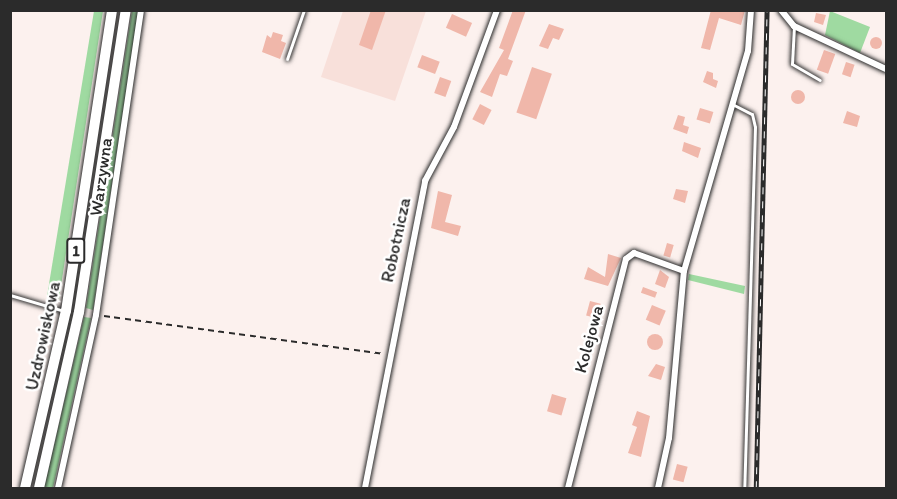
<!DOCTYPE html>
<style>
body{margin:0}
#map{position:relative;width:897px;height:499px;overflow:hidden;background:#fcf1ee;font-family:Itim,sans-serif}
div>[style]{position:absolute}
.built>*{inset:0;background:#f8e0da}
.green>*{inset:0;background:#9fdaa1}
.building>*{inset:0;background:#f0b7aa;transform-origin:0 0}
.round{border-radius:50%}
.path>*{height:1.5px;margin-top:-0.75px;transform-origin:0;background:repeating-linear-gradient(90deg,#2b2b2b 0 6px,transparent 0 10.5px)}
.roads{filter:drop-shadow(0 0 2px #2b2b2b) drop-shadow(0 0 2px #2b2b2b)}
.service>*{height:3px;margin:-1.5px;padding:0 1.5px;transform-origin:1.5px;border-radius:1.5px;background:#fff}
.minor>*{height:6px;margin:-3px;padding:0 3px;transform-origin:3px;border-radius:3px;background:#fff}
.primary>*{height:10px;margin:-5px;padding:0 5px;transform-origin:5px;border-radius:5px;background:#fff}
.rail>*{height:4.5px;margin-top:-2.25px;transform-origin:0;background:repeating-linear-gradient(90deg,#fff 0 7px,#2b2b2b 0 14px);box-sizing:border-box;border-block:2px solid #2b2b2b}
span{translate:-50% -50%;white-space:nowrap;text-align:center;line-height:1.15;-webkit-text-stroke:5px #fff;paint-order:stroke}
.shield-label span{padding:2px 4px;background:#fff;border:2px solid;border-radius:4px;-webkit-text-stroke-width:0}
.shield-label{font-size:16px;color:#2b2b2b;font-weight:700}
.street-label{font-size:18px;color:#2b2b2b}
.frame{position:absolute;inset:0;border:12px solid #2b2b2b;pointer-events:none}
</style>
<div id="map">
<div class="built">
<div style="clip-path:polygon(343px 11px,426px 11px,395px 101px,321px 77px)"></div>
</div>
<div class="green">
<div style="clip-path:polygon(94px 11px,103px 11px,59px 299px,47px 296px)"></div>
<div style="clip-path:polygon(132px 11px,138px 11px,93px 310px,86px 308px)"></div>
<div style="clip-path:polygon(830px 11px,870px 27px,860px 53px,825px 35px)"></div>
<div style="clip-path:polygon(689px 274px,745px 286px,744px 294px,688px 280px)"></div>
<div style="clip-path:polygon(84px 317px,91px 318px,53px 488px,44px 488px)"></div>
</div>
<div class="building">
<div style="clip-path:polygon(371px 10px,386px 10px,372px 50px,359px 45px)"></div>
<div style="clip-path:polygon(513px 10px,526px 10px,508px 59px,513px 61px,507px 76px,500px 74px,492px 97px,480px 92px,504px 50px,499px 48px)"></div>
<div style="clip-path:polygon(711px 10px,745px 10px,741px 25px,719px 18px,710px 50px,701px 48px)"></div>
<div style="clip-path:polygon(816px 13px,826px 15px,823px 25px,814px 22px)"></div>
<div style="left:452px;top:14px;width:22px;height:15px;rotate:24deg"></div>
<div style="clip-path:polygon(549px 24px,564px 29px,559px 40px,553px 38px,548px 49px,539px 46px)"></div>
<div style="clip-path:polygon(273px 32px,283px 35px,281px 41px,286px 43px,280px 59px,262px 52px,267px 35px,271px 38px)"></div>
<div class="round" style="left:870px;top:37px;width:12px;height:12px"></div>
<div style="left:824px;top:50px;width:12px;height:21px;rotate:20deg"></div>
<div style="left:422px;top:55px;width:19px;height:13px;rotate:21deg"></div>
<div style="left:846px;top:62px;width:9px;height:13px;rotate:18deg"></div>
<div style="left:532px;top:67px;width:21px;height:48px;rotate:19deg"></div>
<div style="clip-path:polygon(707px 71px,713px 73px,713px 79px,718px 81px,716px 88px,703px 82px)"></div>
<div style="left:440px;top:77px;width:12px;height:17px;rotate:20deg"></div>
<div class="round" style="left:791px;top:90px;width:14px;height:14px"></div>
<div style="left:480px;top:104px;width:13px;height:17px;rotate:27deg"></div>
<div style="left:700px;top:108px;width:14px;height:12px;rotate:17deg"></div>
<div style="clip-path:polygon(847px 111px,860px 116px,857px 127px,843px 123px)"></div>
<div style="clip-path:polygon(678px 115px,685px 117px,683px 125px,689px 127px,687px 134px,673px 129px)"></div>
<div style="clip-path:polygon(684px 142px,701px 148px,698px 158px,682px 151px)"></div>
<div style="clip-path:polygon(676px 189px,688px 191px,685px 203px,673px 199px)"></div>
<div style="clip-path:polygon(438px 191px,452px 195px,445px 222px,461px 226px,458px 236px,431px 228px)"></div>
<div style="left:667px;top:243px;width:7px;height:13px;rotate:16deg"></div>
<div style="clip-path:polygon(608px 254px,621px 258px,608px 286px,584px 279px,588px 267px,605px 277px)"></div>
<div style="clip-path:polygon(660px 270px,669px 277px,665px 288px,655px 284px)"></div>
<div style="left:643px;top:287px;width:15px;height:6px;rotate:20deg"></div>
<div style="left:590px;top:301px;width:11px;height:15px;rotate:15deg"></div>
<div style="left:652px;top:305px;width:15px;height:16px;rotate:23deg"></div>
<div class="round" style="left:647px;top:334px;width:16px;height:16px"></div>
<div style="clip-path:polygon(656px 364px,665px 367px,661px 380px,648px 376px)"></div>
<div style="left:552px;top:394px;width:15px;height:18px;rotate:16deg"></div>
<div style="clip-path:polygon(637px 411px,650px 416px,641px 457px,628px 453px,637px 427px,632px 425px)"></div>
<div style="left:677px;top:464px;width:11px;height:16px;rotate:15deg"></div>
</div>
<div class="path">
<div style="left:104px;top:316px;width:283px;rotate:7.7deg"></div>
</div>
<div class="roads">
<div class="service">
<div style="left:794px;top:26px;width:38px;rotate:93deg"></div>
<div style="left:792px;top:64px;width:32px;rotate:30deg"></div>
<div style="left:287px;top:59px;width:52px;rotate:-70.9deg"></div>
<div style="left:734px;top:105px;width:20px;rotate:27deg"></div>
<div style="left:752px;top:114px;width:13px;rotate:77deg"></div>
<div style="left:755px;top:127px;width:361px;rotate:91.7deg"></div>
<div style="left:10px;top:295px;width:56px;rotate:16.5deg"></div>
</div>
<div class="minor">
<div style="left:781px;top:10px;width:21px;rotate:51deg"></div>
<div style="left:794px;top:26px;width:102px;rotate:25.1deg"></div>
<div style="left:58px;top:488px;width:177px;rotate:-77.6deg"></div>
<div style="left:96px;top:315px;width:308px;rotate:-81.6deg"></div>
<div style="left:365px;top:488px;width:313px;rotate:-78.9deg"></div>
<div style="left:425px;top:181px;width:61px;rotate:-61.8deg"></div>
<div style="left:454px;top:127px;width:125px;rotate:-69.8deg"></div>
<div style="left:568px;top:488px;width:236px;rotate:-75.8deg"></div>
<div style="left:626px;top:259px;width:10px;rotate:-37deg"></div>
<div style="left:634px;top:253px;width:53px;rotate:19.8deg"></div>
<div style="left:658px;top:488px;width:51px;rotate:-77.6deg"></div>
<div style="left:669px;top:438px;width:168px;rotate:-84.9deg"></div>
<div style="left:684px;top:271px;width:229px;rotate:-73.8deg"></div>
<div style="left:748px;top:51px;width:41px;rotate:-85.8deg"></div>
</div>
<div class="primary">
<div style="left:25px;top:488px;width:182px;rotate:-77deg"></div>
<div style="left:66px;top:311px;width:304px;rotate:-81.3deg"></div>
<div style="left:39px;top:488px;width:180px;rotate:-77.2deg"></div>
<div style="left:79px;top:312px;width:306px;rotate:-81.2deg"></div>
</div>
</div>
<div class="rail">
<div style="left:756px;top:488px;width:478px;rotate:-88.7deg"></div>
</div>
<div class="shield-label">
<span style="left:76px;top:251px">1</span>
</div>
<div class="street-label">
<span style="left:101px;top:177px;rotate:-82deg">Warzywna</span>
<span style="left:396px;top:240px;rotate:-78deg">Robotnicza</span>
<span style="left:43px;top:336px;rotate:-78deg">Uzdrowiskowa</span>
<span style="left:589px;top:339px;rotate:-75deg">Kolejowa</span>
</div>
<div class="frame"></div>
</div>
